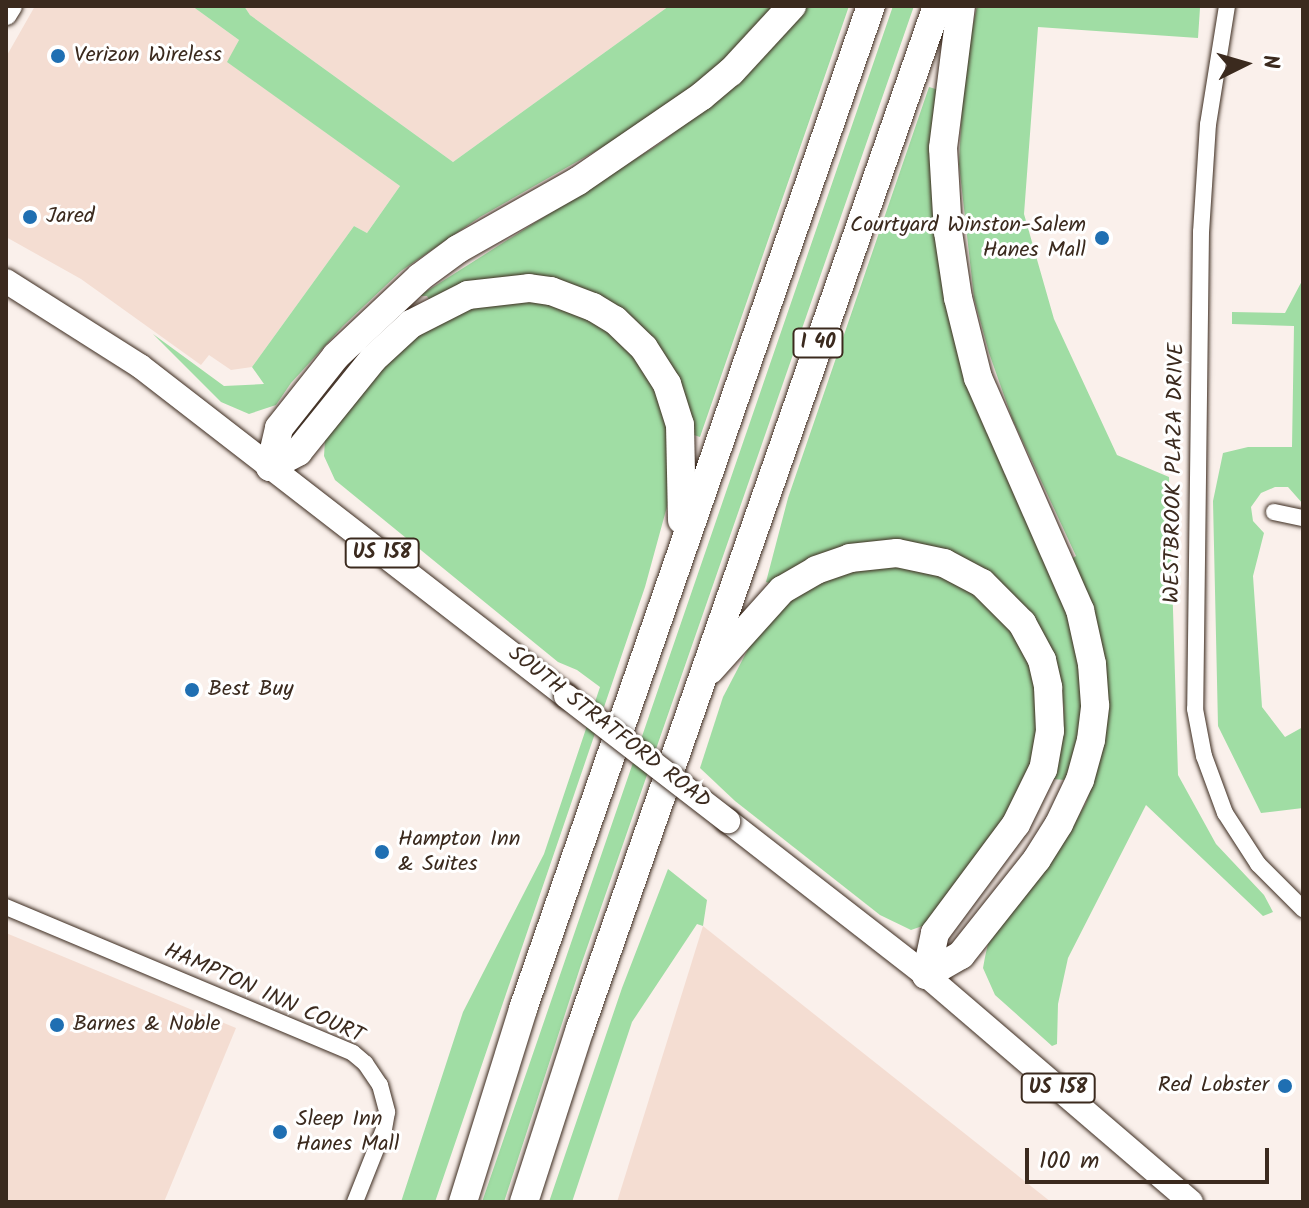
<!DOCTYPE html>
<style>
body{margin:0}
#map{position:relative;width:1309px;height:1208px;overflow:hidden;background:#faf0eb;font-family:Kalam,sans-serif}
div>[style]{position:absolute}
.built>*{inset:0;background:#f4ddd2}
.green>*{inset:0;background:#a0dda4}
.roads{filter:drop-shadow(0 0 2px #3b2a1e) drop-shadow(0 0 2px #3b2a1e)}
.street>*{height:16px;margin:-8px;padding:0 8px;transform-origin:8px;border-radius:8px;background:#fff}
.secondary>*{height:22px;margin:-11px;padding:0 11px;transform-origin:11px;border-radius:11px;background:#fff}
.primary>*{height:24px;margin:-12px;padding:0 12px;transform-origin:12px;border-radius:12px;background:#fff}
.highway>*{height:28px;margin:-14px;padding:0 14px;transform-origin:14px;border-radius:14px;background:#fff}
.bridges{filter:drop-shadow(0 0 2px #3b2a1e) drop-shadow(0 0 2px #3b2a1e)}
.primary-bridge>*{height:24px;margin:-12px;padding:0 12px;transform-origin:12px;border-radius:12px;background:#fff}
.dots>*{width:22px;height:22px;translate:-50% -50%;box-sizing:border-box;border:4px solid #fff;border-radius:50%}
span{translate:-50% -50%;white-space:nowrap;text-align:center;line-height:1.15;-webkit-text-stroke:6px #fff;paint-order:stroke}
.shield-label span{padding:2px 6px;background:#fff;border:2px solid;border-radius:6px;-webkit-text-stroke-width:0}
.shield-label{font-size:20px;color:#3b2a1e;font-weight:700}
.poi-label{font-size:22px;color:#3b2a1e}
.left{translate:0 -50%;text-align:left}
.right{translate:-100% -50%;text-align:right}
.street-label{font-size:22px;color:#3b2a1e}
.frame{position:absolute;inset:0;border:8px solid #3b2a1e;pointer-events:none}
.north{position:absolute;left:1205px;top:24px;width:80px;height:80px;-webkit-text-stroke:6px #fff;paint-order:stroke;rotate:85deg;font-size:22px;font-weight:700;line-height:32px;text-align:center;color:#3b2a1e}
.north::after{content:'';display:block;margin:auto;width:28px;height:36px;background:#3b2a1e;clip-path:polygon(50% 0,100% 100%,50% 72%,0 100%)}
.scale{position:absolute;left:1025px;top:1148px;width:244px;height:36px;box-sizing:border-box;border:4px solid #3b2a1e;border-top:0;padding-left:10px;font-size:24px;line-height:28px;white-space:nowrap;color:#3b2a1e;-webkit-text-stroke:6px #fff;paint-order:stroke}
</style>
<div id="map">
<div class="built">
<div style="clip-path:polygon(35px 6px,192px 6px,239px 40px,228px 62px,400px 186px,367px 233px,354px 226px,252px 367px,231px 370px,209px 355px,201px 365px,81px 279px,6px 237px,6px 57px)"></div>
<div style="clip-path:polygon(244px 6px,669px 6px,453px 162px,250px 15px)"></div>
<div style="clip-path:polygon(703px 926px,1051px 1202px,617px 1202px)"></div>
<div style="clip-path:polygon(6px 933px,236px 1028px,164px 1202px,6px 1202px)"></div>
</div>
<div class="green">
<div style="clip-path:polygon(192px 6px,244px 6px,250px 15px,453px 162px,669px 6px,782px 6px,711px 74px,615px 140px,480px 217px,401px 271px,343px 326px,291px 383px,276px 405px,249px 414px,221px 402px,153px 334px,224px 386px,264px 384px,252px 367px,354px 226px,367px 233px,400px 186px,227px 62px,239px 40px)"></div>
<div style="clip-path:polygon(808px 6px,849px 6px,700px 437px,691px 434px,595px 296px,430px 301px,427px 296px,419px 296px,659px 144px,710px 105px)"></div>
<div style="clip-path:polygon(893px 6px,914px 6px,580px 968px,504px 1202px,482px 1202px)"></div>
<div style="clip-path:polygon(977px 6px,1200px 8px,1198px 38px,1038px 27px,1024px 214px,1054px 319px,1117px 455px,1169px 477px,1178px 775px,1216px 844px,1264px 895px,1273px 912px,1263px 916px,1146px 805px,1068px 958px,1058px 1004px,1057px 1044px,1052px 1046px,995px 995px,983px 968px,985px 957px,988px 944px,1060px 848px,1086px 803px,1102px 753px,1107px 711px,1071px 559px,1076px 556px,1012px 418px,989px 353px,974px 298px,959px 164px,964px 68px)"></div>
<div style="clip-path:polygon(929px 87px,939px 90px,966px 376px,1007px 479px,1060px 591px,1084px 673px,1077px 754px,1065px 780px,1053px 779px,1062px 741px,1064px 707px,1056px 667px,1042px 638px,919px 547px,773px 584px,766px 582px,788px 498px)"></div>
<div style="clip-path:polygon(1303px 279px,1303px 504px,1288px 487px,1275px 487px,1261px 493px,1251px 507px,1253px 521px,1264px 533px,1253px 576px,1262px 707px,1285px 737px,1303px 727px,1303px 808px,1261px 813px,1218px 726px,1213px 501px,1223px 453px,1248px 447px,1292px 447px,1294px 326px,1232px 324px,1232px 312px,1285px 313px)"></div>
<div style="clip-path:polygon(500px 296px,564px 304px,621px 337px,668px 408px,674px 481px,645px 587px,435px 1202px,401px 1202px,463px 1012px,544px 854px,600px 687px,577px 670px,558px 662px,335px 480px,324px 456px,325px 440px,332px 423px,423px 326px)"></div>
<div style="clip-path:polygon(875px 562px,962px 580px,1022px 635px,1042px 699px,1025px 792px,934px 922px,911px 930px,880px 915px,735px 801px,700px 768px,723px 697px,758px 630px,808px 583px)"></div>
<div style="clip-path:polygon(668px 869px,707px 900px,703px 926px,697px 924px,632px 1022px,572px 1202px,549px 1202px,622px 988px)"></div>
</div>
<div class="roads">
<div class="street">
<div style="left:1227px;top:6px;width:120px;rotate:99.1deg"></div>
<div style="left:1208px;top:124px;width:108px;rotate:93.7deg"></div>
<div style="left:1201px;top:232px;width:477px;rotate:90.7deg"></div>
<div style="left:1195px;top:709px;width:48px;rotate:79.2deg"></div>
<div style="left:1204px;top:756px;width:61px;rotate:69.8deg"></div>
<div style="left:1225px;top:813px;width:61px;rotate:57.1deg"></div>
<div style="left:1258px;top:864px;width:64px;rotate:45deg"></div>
<div style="left:1274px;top:512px;width:30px;rotate:12deg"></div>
<div style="left:6px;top:907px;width:376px;rotate:22.8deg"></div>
<div style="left:353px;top:1053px;width:16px;rotate:40deg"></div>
<div style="left:365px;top:1063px;width:27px;rotate:56deg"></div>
<div style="left:380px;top:1085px;width:28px;rotate:75deg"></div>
<div style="left:387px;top:1112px;width:17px;rotate:100deg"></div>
<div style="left:384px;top:1129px;width:79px;rotate:111.7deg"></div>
</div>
<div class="secondary">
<div style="left:6px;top:14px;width:9px;rotate:-58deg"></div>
</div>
<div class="primary">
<div style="left:6px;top:281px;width:159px;rotate:32.4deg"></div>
<div style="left:140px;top:366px;width:539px;rotate:37.76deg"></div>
<div style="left:728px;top:821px;width:251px;rotate:37.9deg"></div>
<div style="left:926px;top:975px;width:349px;rotate:40.6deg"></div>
</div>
<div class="highway">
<div style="left:270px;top:467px;width:40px;rotate:-77deg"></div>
<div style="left:279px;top:428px;width:92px;rotate:-51.6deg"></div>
<div style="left:336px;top:356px;width:115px;rotate:-43.2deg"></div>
<div style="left:420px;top:277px;width:47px;rotate:-36.4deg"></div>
<div style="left:458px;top:249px;width:138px;rotate:-29.5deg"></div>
<div style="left:578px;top:181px;width:150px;rotate:-34.4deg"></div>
<div style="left:702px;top:96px;width:38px;rotate:-40deg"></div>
<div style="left:731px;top:72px;width:90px;rotate:-47.3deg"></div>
<div style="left:270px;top:467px;width:32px;rotate:-28deg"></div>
<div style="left:298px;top:452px;width:119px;rotate:-51.1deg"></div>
<div style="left:373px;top:359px;width:52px;rotate:-42.6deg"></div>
<div style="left:411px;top:324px;width:64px;rotate:-27deg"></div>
<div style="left:468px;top:295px;width:61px;rotate:-6.5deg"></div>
<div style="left:529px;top:288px;width:22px;rotate:8deg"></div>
<div style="left:551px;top:291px;width:45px;rotate:20.9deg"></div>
<div style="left:593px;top:307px;width:26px;rotate:31deg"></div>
<div style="left:615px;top:320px;width:40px;rotate:44deg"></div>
<div style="left:644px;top:348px;width:43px;rotate:57.4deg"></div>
<div style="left:667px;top:384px;width:43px;rotate:72.4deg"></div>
<div style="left:680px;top:425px;width:95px;rotate:88.8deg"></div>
<div style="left:710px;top:670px;width:108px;rotate:-48deg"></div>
<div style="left:782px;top:590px;width:39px;rotate:-30deg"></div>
<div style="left:816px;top:570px;width:36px;rotate:-19deg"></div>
<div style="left:850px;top:558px;width:47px;rotate:-6.1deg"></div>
<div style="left:897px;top:553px;width:48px;rotate:12deg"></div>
<div style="left:944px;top:563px;width:43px;rotate:27.8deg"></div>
<div style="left:982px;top:583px;width:57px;rotate:45deg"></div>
<div style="left:1022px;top:623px;width:42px;rotate:61.6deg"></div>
<div style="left:1042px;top:660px;width:28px;rotate:77deg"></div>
<div style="left:1048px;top:687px;width:44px;rotate:87.4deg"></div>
<div style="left:1050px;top:731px;width:39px;rotate:100deg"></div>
<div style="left:1043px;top:769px;width:61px;rotate:116.1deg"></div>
<div style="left:1016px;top:824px;width:136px;rotate:126.6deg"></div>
<div style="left:935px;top:933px;width:43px;rotate:102.1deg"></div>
<div style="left:926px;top:975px;width:40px;rotate:-29.7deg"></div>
<div style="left:961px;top:955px;width:122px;rotate:-51.6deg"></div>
<div style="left:1037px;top:859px;width:41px;rotate:-57.8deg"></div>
<div style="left:1059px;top:824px;width:49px;rotate:-64.5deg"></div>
<div style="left:1080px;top:780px;width:41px;rotate:-74.6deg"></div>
<div style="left:1091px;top:740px;width:35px;rotate:-83deg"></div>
<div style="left:1095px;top:705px;width:41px;rotate:-94.2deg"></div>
<div style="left:1092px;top:664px;width:55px;rotate:-102.5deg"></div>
<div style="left:1080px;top:610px;width:253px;rotate:-113.7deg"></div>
<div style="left:978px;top:378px;width:82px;rotate:-104deg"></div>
<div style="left:958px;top:298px;width:67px;rotate:-98.6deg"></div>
<div style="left:948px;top:232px;width:84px;rotate:-93.4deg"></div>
<div style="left:943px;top:148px;width:143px;rotate:-82.8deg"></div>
<div style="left:463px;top:1202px;width:202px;rotate:-72.7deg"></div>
<div style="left:523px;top:1009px;width:1062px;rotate:-70.87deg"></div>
<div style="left:524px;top:1202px;width:182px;rotate:-72.1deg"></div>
<div style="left:580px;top:1029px;width:1084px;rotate:-70.76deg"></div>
</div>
</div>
<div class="bridges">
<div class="primary-bridge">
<div style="left:566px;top:696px;width:205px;rotate:37.7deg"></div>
</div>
</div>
<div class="dots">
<div style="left:58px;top:56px;background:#1f6fb2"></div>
<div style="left:30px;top:217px;background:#1f6fb2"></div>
<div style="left:1102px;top:238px;background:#1f6fb2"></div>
<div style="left:192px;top:690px;background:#1f6fb2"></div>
<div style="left:382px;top:852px;background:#1f6fb2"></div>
<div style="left:57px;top:1025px;background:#1f6fb2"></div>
<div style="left:1285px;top:1086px;background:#1f6fb2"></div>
<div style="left:280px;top:1132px;background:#1f6fb2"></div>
</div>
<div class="shield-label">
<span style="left:818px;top:343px">I 40</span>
<span style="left:382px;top:553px">US 158</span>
<span style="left:1058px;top:1088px">US 158</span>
</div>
<div class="poi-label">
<span class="left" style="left:74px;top:56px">Verizon Wireless</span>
<span class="left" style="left:46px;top:217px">Jared</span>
<span class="right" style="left:1086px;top:238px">Courtyard Winston-Salem<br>Hanes Mall</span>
<span class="left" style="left:208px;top:690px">Best Buy</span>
<span class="left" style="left:398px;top:852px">Hampton Inn<br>&amp; Suites</span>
<span class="left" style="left:73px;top:1025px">Barnes &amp; Noble</span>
<span class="right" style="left:1269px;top:1086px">Red Lobster</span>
<span class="left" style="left:296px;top:1132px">Sleep Inn<br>Hanes Mall</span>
</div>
<div class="street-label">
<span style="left:1175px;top:473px;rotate:-89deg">WESTBROOK PLAZA DRIVE</span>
<span style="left:609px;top:728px;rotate:38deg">SOUTH STRATFORD ROAD</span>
<span style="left:264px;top:994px;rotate:24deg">HAMPTON INN COURT</span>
</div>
<div class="frame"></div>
<div class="north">N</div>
<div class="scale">100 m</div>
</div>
